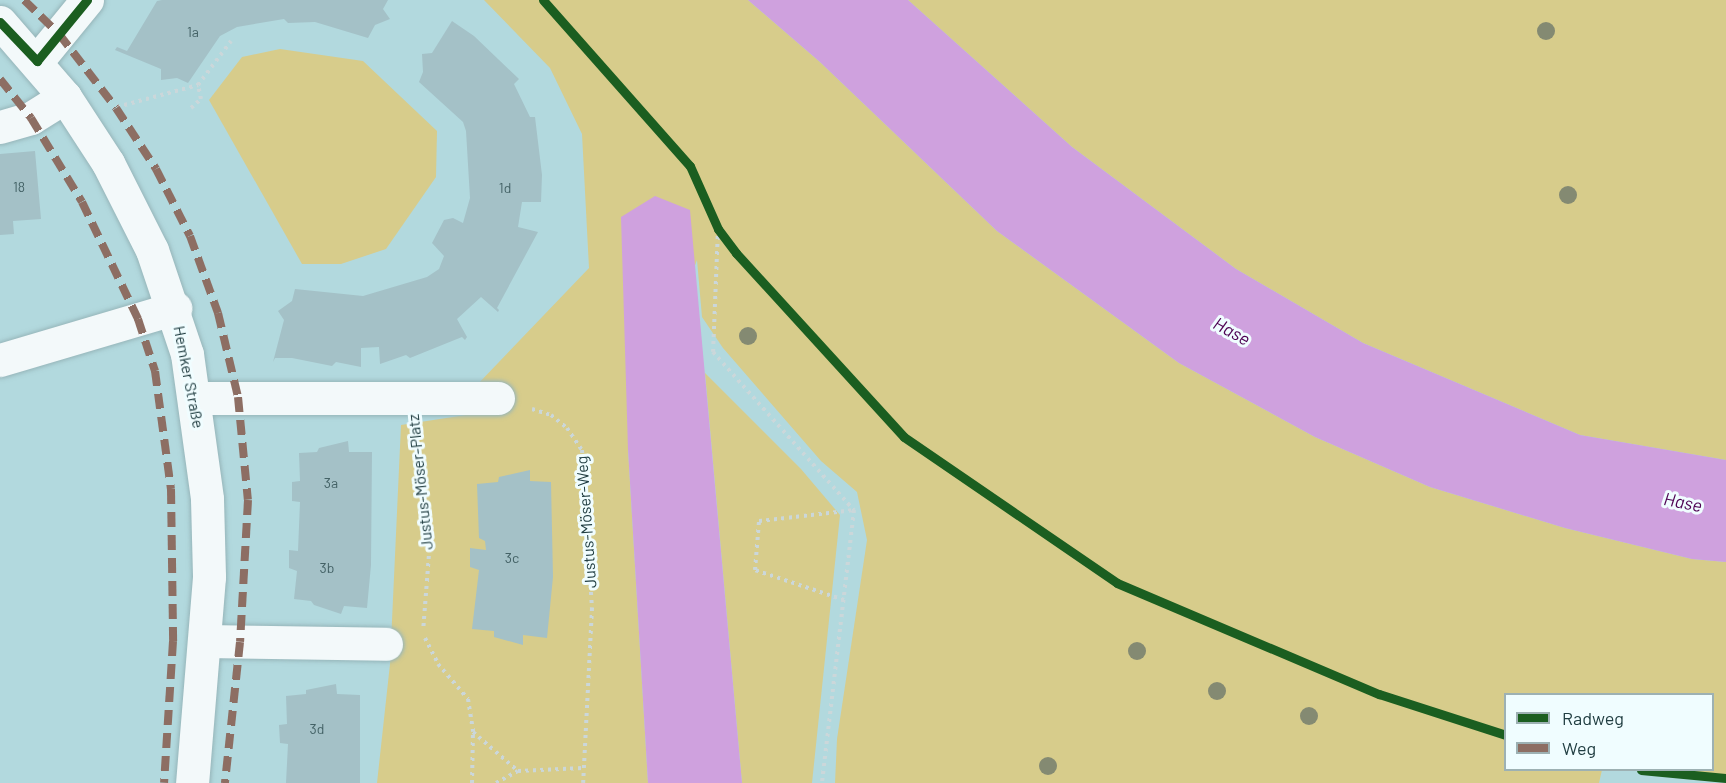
<!DOCTYPE html>
<meta charset="utf-8">
<style>
body{margin:0}
#map{position:relative;width:1726px;height:783px;overflow:hidden;background:#b2d9de;font-family:Barlow,sans-serif}
div>[style]{position:absolute}
.green>*{inset:0;background:#d7cc8b}
.water>*{inset:0;background:#cfa1de}
.building>*{inset:0;background:#a4c1c7}
.path>*{height:4px;margin-top:-2px;transform-origin:0;background:repeating-linear-gradient(90deg,#cbd7da 0 3px,transparent 0 7.5px)}
.roads{filter:drop-shadow(0 0 2px #96b5b9) drop-shadow(0 0 2px #96b5b9)}
.minor>*{height:33px;margin:-16.5px;padding:0 16.5px;transform-origin:16.5px;border-radius:16.5px;background:#f3f9fa}
.major>*{height:33px;margin:-16.5px;padding:0 16.5px;transform-origin:16.5px;border-radius:16.5px;background:#f3f9fa}
.quiet>*{height:8px;margin-top:-4px;transform-origin:0;background:repeating-linear-gradient(90deg,#8d6e63 0 15px,transparent 0 23px)}
.cycleway>*{height:9px;margin:-4.5px;padding:0 4.5px;transform-origin:4.5px;border-radius:4.5px;background:#1b5e20}
.trees>*{width:18px;height:18px;margin:-9px;border-radius:50%;background:#848a72}
span{translate:-50% -50%;white-space:nowrap;text-align:center;line-height:1.15;-webkit-text-stroke:6px #f0fdff;paint-order:stroke}
.number-label{font-size:14px;color:#446266}
.number-label span{-webkit-text-stroke-width:0}
.street-label{font-size:16px;color:#213e42}
.water-label{font-size:18px;color:#4d0052;font-style:italic}
.legend{position:absolute;left:1504px;top:693px;width:210px;height:78px;box-sizing:border-box;background:#f0fdff;border:2px solid #9db1b3;margin:0;padding:8px 10px;list-style:none;font-size:18px;color:#213e42}
.legend li{display:flex;align-items:center;gap:12px;height:30px}
.legend b{width:30px;border:2px solid #9db1b3}
</style>
<div id="map">
<div class="green">
<div style="clip-path:polygon(484px 0,748px 0,820px 62px,997px 231px,1179px 363px,1315px 437px,1430px 487px,1565px 528px,1692px 559px,1726px 562px,1726px 778px,1641px 770px,1712px 770px,1712px 694px,1506px 694px,1506px 770px,1602px 770px,1599px 783px,835px 783px,837px 739px,867px 540px,857px 492px,821px 461px,723px 348px,702px 317px,697px 260px,628px 449px,648px 783px,377px 783px,390px 664px,401px 425px,472px 414px,475px 387px,589px 268px,582px 134px,550px 68px)"></div>
<div style="clip-path:polygon(908px 0,1726px 0,1726px 460px,1580px 435px,1363px 343px,1236px 269px,1072px 147px)"></div>
<div style="clip-path:polygon(280px 49px,363px 61px,437px 131px,436px 177px,386px 249px,341px 264px,302px 264px,209px 100px,242px 57px)"></div>
<div style="clip-path:polygon(705px 373px,801px 469px,840px 515px,812px 783px,742px 783px)"></div>
</div>
<div class="water">
<div style="clip-path:polygon(748px 0,908px 0,1072px 147px,1236px 269px,1363px 343px,1580px 435px,1726px 460px,1726px 562px,1692px 559px,1565px 528px,1430px 487px,1315px 437px,1179px 363px,997px 231px,820px 62px)"></div>
<div style="clip-path:polygon(655px 196px,690px 210px,742px 783px,648px 783px,628px 449px,621px 217px)"></div>
</div>
<div class="building">
<div style="clip-path:polygon(162px 0,388px 0,383px 9px,390px 19px,375px 25px,368px 38px,315px 22px,288px 23px,284px 19px,237px 27px,220px 36px,188px 83px,177px 78px,161px 80px,161px 69px,115px 50px,117px 47px,127px 51px,157px 1px)"></div>
<div style="clip-path:polygon(452px 21px,474px 36px,519px 79px,514px 84px,530px 117px,535px 117px,542px 175px,541px 202px,522px 202px,518px 227px,538px 232px,497px 308px,499px 310px,498px 312px,481px 297px,457px 319px,467px 337px,465px 340px,462px 337px,410px 358px,406px 355px,380px 364px,379px 347px,361px 348px,361px 367px,336px 362px,332px 366px,292px 358px,275px 358px,273px 362px,284px 320px,278px 311px,292px 301px,295px 289px,363px 296px,427px 277px,439px 269px,444px 256px,432px 243px,444px 220px,453px 218px,463px 223px,470px 198px,466px 131px,463px 122px,419px 82px,423px 72px,422px 54px,432px 53px)"></div>
<div style="clip-path:polygon(35px 151px,41px 219px,13px 221px,14px 234px,0 235px,0 154px)"></div>
<div style="clip-path:polygon(348px 441px,349px 452px,372px 452px,371px 565px,367px 608px,344px 606px,341px 614px,314px 605px,311px 601px,294px 599px,297px 571px,289px 568px,289px 550px,298px 551px,300px 502px,292px 501px,292px 482px,300px 481px,299px 453px,317px 452px,319px 448px)"></div>
<div style="clip-path:polygon(530px 470px,530px 481px,551px 482px,553px 577px,547px 638px,523px 635px,523px 645px,494px 637px,494px 631px,472px 629px,479px 570px,470px 567px,470px 548px,486px 550px,485px 541px,479px 538px,477px 484px,498px 482px,499px 477px)"></div>
<div style="clip-path:polygon(336px 684px,337px 694px,360px 695px,360px 783px,286px 783px,288px 744px,280px 743px,279px 725px,287px 724px,286px 696px,306px 694px,306px 690px)"></div>
</div>
<div class="path">
<div style="left:117px;top:107px;width:84px;rotate:-15.2deg"></div>
<div style="left:198px;top:85px;width:55px;rotate:-53.1deg"></div>
<div style="left:191px;top:108px;width:13px;rotate:-42deg"></div>
<div style="left:201px;top:99px;width:14px;rotate:-102deg"></div>
<div style="left:718px;top:229px;width:123px;rotate:92.3deg"></div>
<div style="left:713px;top:352px;width:212px;rotate:48.3deg"></div>
<div style="left:854px;top:510px;width:275px;rotate:96.7deg"></div>
<div style="left:532px;top:409px;width:20px;rotate:18deg"></div>
<div style="left:551px;top:415px;width:21px;rotate:39deg"></div>
<div style="left:567px;top:428px;width:27px;rotate:56deg"></div>
<div style="left:582px;top:450px;width:158px;rotate:86.4deg"></div>
<div style="left:592px;top:608px;width:175px;rotate:92.9deg"></div>
<div style="left:416px;top:436px;width:106px;rotate:82.4deg"></div>
<div style="left:430px;top:541px;width:90px;rotate:94.4deg"></div>
<div style="left:844px;top:600px;width:94px;rotate:-161.4deg"></div>
<div style="left:755px;top:570px;width:49px;rotate:-85.3deg"></div>
<div style="left:759px;top:521px;width:96px;rotate:-6.6deg"></div>
<div style="left:425px;top:638px;width:29px;rotate:63deg"></div>
<div style="left:438px;top:664px;width:46px;rotate:49.4deg"></div>
<div style="left:468px;top:699px;width:33px;rotate:81deg"></div>
<div style="left:473px;top:732px;width:60px;rotate:40.9deg"></div>
<div style="left:518px;top:771px;width:65px;rotate:-2.6deg"></div>
<div style="left:472px;top:783px;width:50px;rotate:-88.9deg"></div>
<div style="left:496px;top:783px;width:25px;rotate:-29deg"></div>
</div>
<div class="roads">
<div class="minor">
<div style="left:37px;top:61px;width:79px;rotate:-50.7deg"></div>
<div style="left:0;top:127px;width:32px;rotate:-16deg"></div>
<div style="left:31px;top:118px;width:40px;rotate:-32deg"></div>
<div style="left:0;top:360px;width:183px;rotate:-16.5deg"></div>
<div style="left:196px;top:398px;width:302px"></div>
<div style="left:205px;top:641px;width:181px;rotate:0.9deg"></div>
</div>
<div class="major">
<div style="left:0;top:22px;width:99px;rotate:49.1deg"></div>
<div style="left:65px;top:97px;width:79px;rotate:56.9deg"></div>
<div style="left:108px;top:163px;width:97px;rotate:63.2deg"></div>
<div style="left:152px;top:250px;width:110px;rotate:71.4deg"></div>
<div style="left:187px;top:354px;width:146px;rotate:82.1deg"></div>
<div style="left:207px;top:499px;width:78px;rotate:88.5deg"></div>
<div style="left:209px;top:577px;width:207px;rotate:94.7deg"></div>
</div>
</div>
<div class="quiet">
<div style="left:24px;top:0;width:49px;rotate:44.2deg"></div>
<div style="left:59px;top:34px;width:93px;rotate:52.4deg"></div>
<div style="left:116px;top:108px;width:73px;rotate:56.7deg"></div>
<div style="left:156px;top:169px;width:75px;rotate:63.1deg"></div>
<div style="left:190px;top:236px;width:82px;rotate:70deg"></div>
<div style="left:218px;top:313px;width:86px;rotate:76.6deg"></div>
<div style="left:238px;top:397px;width:103px;rotate:84.5deg"></div>
<div style="left:248px;top:500px;width:142px;rotate:93.2deg"></div>
<div style="left:240px;top:642px;width:142px;rotate:96.1deg"></div>
<div style="left:0;top:79px;width:50px;rotate:51.5deg"></div>
<div style="left:31px;top:118px;width:98px;rotate:58.7deg"></div>
<div style="left:82px;top:202px;width:130px;rotate:64.4deg"></div>
<div style="left:138px;top:319px;width:55px;rotate:71.9deg"></div>
<div style="left:155px;top:371px;width:119px;rotate:82.3deg"></div>
<div style="left:171px;top:489px;width:152px;rotate:89.2deg"></div>
<div style="left:173px;top:641px;width:142px;rotate:93.6deg"></div>
</div>
<div class="cycleway">
<div style="left:543px;top:0;width:222px;rotate:48.5deg"></div>
<div style="left:690px;top:166px;width:69px;rotate:66deg"></div>
<div style="left:718px;top:229px;width:30px;rotate:53deg"></div>
<div style="left:736px;top:253px;width:249px;rotate:47.6deg"></div>
<div style="left:904px;top:437px;width:258px;rotate:34.4deg"></div>
<div style="left:1117px;top:583px;width:285px;rotate:23deg"></div>
<div style="left:1379px;top:694px;width:133px;rotate:17.9deg"></div>
<div style="left:0;top:22px;width:54px;rotate:46.5deg"></div>
<div style="left:37px;top:61px;width:79px;rotate:-50.7deg"></div>
<div style="left:1641px;top:770px;width:85px;rotate:5.4deg"></div>
</div>
<div class="trees">
<div style="left:1546px;top:31px"></div>
<div style="left:1568px;top:195px"></div>
<div style="left:748px;top:336px"></div>
<div style="left:1137px;top:651px"></div>
<div style="left:1217px;top:691px"></div>
<div style="left:1309px;top:716px"></div>
<div style="left:1048px;top:766px"></div>
</div>
<div class="number-label">
<span style="left:193px;top:32px">1a</span>
<span style="left:19px;top:187px">18</span>
<span style="left:505px;top:188px">1d</span>
<span style="left:331px;top:483px">3a</span>
<span style="left:512px;top:558px">3c</span>
<span style="left:327px;top:568px">3b</span>
<span style="left:317px;top:729px">3d</span>
</div>
<div class="street-label">
<span style="left:189px;top:377px;rotate:79deg">Hemker Straße</span>
<span style="left:420px;top:482px;rotate:-96deg">Justus-Möser-Platz</span>
<span style="left:586px;top:522px;rotate:-94deg">Justus-Möser-Weg</span>
</div>
<div class="water-label">
<span style="left:1232px;top:331px;rotate:29deg">Hase</span>
<span style="left:1683px;top:502px;rotate:11deg">Hase</span>
</div>
<ul class="legend">
<li><b style="height:8px;background:#1b5e20"></b>Radweg</li>
<li><b style="height:8px;background:#8d6e63"></b>Weg</li>
</ul>
</div>
